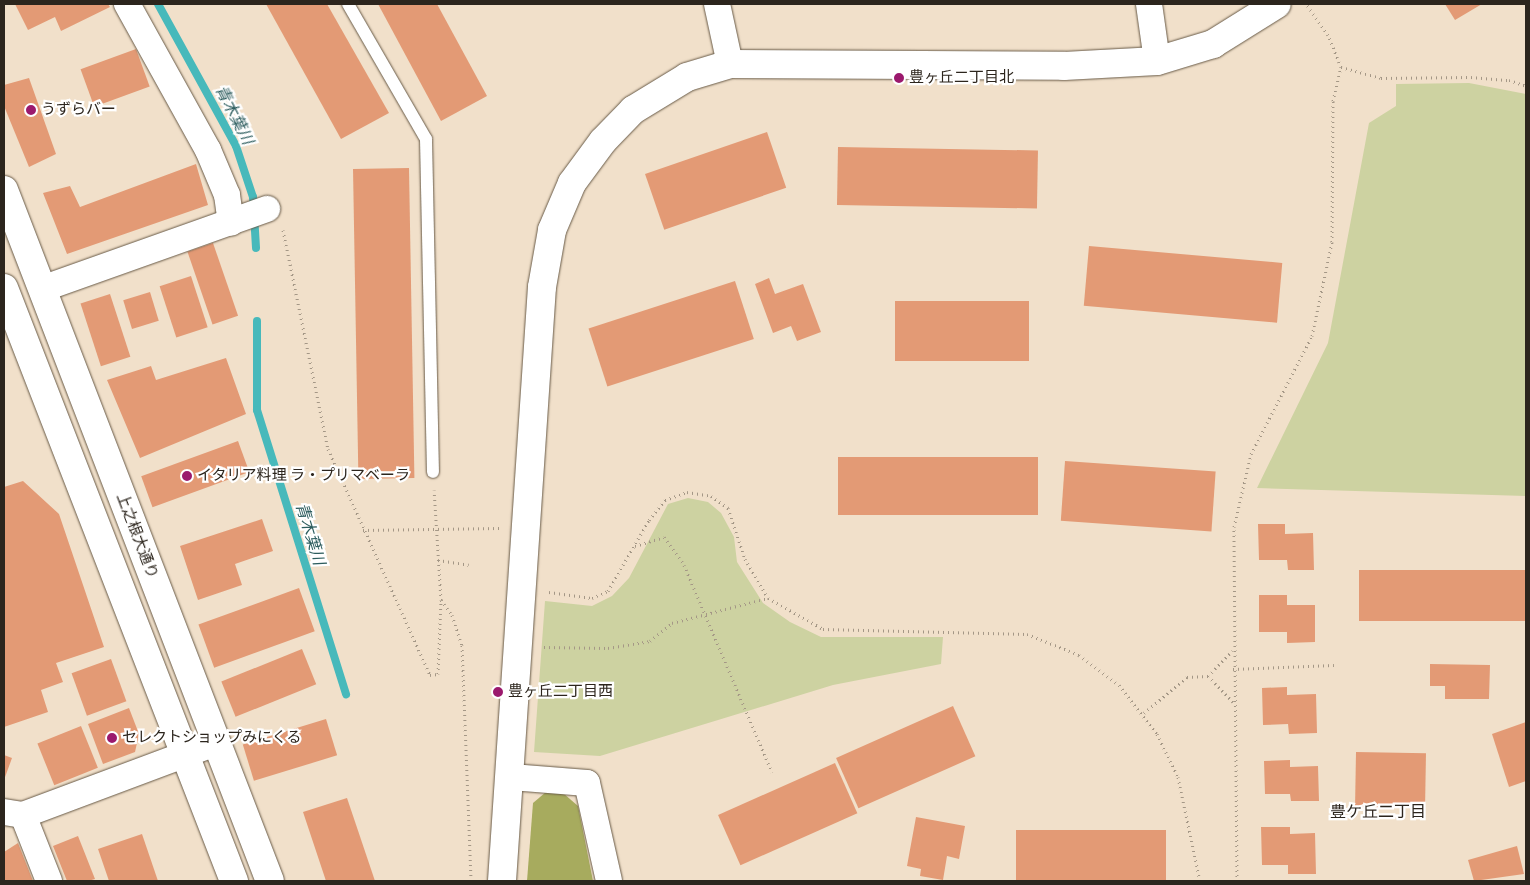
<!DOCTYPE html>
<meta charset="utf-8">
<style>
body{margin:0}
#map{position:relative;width:1530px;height:885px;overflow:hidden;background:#f1e0ca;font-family:Figtree,"Noto Sans JP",sans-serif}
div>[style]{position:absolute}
.green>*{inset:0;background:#cdd2a1}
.forest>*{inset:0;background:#a7ab5e}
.stream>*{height:8px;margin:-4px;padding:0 4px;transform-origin:4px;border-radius:4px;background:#47b9bb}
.building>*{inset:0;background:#e39a75;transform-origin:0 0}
.path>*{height:3px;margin-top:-1.5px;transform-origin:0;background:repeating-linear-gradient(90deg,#a49786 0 1px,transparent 0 5px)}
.roads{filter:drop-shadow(0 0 1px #685a47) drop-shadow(0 0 1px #685a47)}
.lane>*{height:12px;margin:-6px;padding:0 6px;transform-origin:6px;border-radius:6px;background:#fff}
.street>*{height:26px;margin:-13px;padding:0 13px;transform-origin:13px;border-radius:13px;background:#fff}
.secondary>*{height:28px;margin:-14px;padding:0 14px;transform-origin:14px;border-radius:14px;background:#fff}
.dots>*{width:14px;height:14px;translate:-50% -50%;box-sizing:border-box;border:2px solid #fff;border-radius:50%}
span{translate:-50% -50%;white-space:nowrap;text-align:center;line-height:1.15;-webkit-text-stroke:4.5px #fff;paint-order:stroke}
.poi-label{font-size:15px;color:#2c251d}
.left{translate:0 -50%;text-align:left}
.street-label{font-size:15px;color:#2c251d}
.water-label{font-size:16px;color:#2d5d5e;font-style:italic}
.neighbourhood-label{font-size:16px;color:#2c251d}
.frame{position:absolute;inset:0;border:5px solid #2c251d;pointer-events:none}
</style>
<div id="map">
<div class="green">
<div style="clip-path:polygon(1469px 83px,1526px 94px,1526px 496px,1257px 488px,1328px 343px,1369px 123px,1396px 106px,1396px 84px)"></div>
<div style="clip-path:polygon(688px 498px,708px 502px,721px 513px,734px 537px,737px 562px,763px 603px,790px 622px,821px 637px,943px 637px,941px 664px,833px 685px,600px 756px,534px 752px,545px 601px,592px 606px,612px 596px,629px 578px,668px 504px)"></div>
</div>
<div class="forest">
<div style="clip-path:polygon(546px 792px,563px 793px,578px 806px,593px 881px,527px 881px,533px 803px)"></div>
</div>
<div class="stream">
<div style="left:158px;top:4px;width:162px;rotate:61.2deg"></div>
<div style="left:236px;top:146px;width:54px;rotate:71.6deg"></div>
<div style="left:253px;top:197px;width:51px;rotate:86.6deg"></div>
<div style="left:257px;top:321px;width:89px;rotate:90deg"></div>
<div style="left:257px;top:410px;width:298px;rotate:72.6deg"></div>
</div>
<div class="building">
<div style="clip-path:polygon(15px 4px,108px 4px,110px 7px,61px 31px,55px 17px,28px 30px)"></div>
<div style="clip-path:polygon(266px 4px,327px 4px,389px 113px,341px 139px)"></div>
<div style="clip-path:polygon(378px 4px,437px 4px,487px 96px,441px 121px)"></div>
<div style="clip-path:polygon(1445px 4px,1482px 4px,1455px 20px)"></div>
<div style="left:136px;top:49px;width:40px;height:59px;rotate:70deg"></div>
<div style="clip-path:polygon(29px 78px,56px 154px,29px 167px,4px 106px,4px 85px)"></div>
<div style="left:767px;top:132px;width:59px;height:129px;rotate:71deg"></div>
<div style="left:838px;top:147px;width:200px;height:58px;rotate:1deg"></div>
<div style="clip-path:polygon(196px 164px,208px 205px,67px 254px,43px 193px,70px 186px,80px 207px)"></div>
<div style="left:409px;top:168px;width:310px;height:56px;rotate:89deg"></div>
<div style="left:213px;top:243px;width:77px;height:27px;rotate:71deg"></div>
<div style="left:1089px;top:246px;width:194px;height:60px;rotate:5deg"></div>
<div style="left:191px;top:276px;width:54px;height:33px;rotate:72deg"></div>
<div style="clip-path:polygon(769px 278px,775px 294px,803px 284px,821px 332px,797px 341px,791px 326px,773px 333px,755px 284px)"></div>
<div style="left:735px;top:281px;width:61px;height:154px;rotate:72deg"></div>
<div style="left:150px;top:292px;width:30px;height:28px;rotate:73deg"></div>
<div style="left:110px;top:294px;width:66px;height:31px;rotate:72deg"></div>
<div style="left:895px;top:301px;width:134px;height:60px"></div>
<div style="clip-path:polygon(226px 358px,246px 414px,140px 458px,107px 380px,151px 366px,156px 380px)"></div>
<div style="left:238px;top:441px;width:33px;height:103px;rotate:70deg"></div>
<div style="left:1038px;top:457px;width:58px;height:200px;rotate:90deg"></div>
<div style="left:1065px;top:461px;width:151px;height:60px;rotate:4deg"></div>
<div style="clip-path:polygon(23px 481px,59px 514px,104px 647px,56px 663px,63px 682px,41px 690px,48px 712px,4px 727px,4px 487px)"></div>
<div style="clip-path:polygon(262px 519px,273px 551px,235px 564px,242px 585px,198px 600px,180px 546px)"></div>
<div style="clip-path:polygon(1258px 524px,1285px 524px,1285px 534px,1313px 533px,1314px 570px,1288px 570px,1287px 560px,1259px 560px)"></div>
<div style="left:1359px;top:570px;width:167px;height:51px"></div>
<div style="left:299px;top:588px;width:46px;height:107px;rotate:70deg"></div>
<div style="clip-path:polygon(1259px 595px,1287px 595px,1287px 605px,1315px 605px,1315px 642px,1287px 643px,1287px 632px,1259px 632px)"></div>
<div style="left:302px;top:649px;width:38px;height:87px;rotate:68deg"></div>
<div style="left:111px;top:659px;width:45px;height:42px;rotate:70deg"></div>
<div style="clip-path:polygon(1430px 664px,1490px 665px,1489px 699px,1445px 699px,1445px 686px,1430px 686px)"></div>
<div style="clip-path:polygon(1287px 687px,1287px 695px,1316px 694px,1317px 733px,1289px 734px,1288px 724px,1263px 725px,1262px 688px)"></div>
<div style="left:953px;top:706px;width:55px;height:128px;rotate:66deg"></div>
<div style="clip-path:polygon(129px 708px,139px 734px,135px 752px,103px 764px,88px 724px)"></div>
<div style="left:326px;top:719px;width:38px;height:87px;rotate:73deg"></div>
<div style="clip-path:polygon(1526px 722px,1526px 781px,1509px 787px,1492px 734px)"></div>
<div style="left:81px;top:726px;width:45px;height:47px;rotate:68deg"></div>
<div style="left:1356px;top:752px;width:70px;height:55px;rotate:1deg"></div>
<div style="clip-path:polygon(4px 755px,12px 758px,4px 780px)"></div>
<div style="clip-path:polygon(1290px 760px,1290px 767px,1318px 766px,1319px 801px,1291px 801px,1290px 794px,1265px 794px,1264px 761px)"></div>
<div style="left:835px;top:763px;width:55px;height:128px;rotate:66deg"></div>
<div style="clip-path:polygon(347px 798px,375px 881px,326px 881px,303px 812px)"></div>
<div style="clip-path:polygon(916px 817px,965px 826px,959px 859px,947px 856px,943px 880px,920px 876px,921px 869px,907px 866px)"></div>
<div style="clip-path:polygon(1261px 827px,1290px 827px,1290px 834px,1315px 833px,1316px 874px,1288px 874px,1288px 865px,1262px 865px)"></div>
<div style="left:1016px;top:830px;width:150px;height:51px"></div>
<div style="clip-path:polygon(142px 834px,158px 881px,109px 881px,98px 849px)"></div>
<div style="clip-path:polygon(78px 836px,95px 879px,88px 881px,67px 881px,53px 846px)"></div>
<div style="clip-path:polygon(18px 843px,33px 881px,4px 881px,4px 852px)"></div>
<div style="clip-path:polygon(1517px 846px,1524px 874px,1474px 881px,1468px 860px)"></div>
</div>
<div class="path">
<div style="left:1341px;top:67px;width:41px;rotate:15.4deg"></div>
<div style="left:1381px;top:78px;width:90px;rotate:-0.6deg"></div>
<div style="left:1471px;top:77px;width:38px;rotate:5deg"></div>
<div style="left:1509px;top:80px;width:18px;rotate:19deg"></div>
<div style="left:283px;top:230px;width:224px;rotate:78.4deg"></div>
<div style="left:328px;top:449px;width:248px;rotate:65.7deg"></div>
<div style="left:430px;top:675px;width:8px;rotate:-7deg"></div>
<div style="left:438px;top:674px;width:74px;rotate:-87.7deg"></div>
<div style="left:441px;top:600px;width:110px;rotate:-93.6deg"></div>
<div style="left:363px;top:530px;width:137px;rotate:-0.8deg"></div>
<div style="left:635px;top:546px;width:30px;rotate:-17deg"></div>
<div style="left:664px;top:537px;width:34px;rotate:54deg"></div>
<div style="left:684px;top:565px;width:225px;rotate:67deg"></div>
<div style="left:438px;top:560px;width:31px;rotate:9deg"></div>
<div style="left:549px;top:592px;width:43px;rotate:7.9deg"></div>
<div style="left:592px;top:598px;width:17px;rotate:-24deg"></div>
<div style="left:608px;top:591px;width:82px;rotate:-60deg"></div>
<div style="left:649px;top:520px;width:26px;rotate:-51deg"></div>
<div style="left:665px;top:500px;width:23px;rotate:-20deg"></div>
<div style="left:687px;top:492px;width:24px;rotate:9deg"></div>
<div style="left:711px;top:496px;width:21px;rotate:35deg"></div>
<div style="left:728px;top:508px;width:54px;rotate:71.6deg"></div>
<div style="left:745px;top:559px;width:45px;rotate:59.5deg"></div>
<div style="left:768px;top:598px;width:63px;rotate:29.4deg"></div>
<div style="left:823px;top:629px;width:204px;rotate:1.4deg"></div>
<div style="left:1027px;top:634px;width:56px;rotate:22deg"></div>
<div style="left:1079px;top:655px;width:50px;rotate:36.9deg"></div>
<div style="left:1119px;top:685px;width:62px;rotate:52.2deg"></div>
<div style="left:1157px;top:734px;width:48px;rotate:64deg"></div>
<div style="left:1178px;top:777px;width:106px;rotate:78.1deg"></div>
<div style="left:441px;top:600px;width:19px;rotate:54deg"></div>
<div style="left:452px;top:615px;width:32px;rotate:72deg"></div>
<div style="left:462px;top:645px;width:236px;rotate:87.8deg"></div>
<div style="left:544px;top:647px;width:64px;rotate:0.9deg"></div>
<div style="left:608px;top:648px;width:43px;rotate:-9.5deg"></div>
<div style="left:650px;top:641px;width:28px;rotate:-39deg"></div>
<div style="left:672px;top:623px;width:99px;rotate:-14.6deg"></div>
<div style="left:1233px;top:669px;width:101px;rotate:-2.3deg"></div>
<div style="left:1208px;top:676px;width:36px;rotate:46deg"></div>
<div style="left:1144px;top:713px;width:56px;rotate:-39.9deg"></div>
<div style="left:1187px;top:677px;width:21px;rotate:-3deg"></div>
<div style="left:1208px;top:676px;width:35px;rotate:-46deg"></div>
<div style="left:1237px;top:881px;width:354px;rotate:-90.5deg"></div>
<div style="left:1234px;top:527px;width:75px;rotate:-76.9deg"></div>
<div style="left:1251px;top:454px;width:133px;rotate:-62.7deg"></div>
<div style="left:1312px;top:336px;width:96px;rotate:-78deg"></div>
<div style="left:1332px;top:242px;width:141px;rotate:-89.6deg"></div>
<div style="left:1333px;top:101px;width:35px;rotate:-77deg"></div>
<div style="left:1341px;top:67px;width:35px;rotate:-112deg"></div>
<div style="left:1328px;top:35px;width:38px;rotate:-125deg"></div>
</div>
<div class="roads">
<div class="lane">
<div style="left:348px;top:4px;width:156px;rotate:60deg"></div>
<div style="left:426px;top:139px;width:333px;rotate:88.8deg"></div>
</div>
<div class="street">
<div style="left:127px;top:4px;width:167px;rotate:61deg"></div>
<div style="left:208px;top:150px;width:49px;rotate:67.1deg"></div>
<div style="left:227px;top:195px;width:28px;rotate:82deg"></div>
<div style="left:717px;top:4px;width:61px;rotate:77.8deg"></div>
<div style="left:1149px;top:4px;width:58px;rotate:82deg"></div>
<div style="left:42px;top:289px;width:239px;rotate:-19.6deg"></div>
<div style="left:511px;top:777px;width:76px;rotate:4.5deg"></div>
<div style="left:587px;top:783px;width:100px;rotate:77.3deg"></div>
<div style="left:4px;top:812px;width:19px;rotate:9deg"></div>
<div style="left:23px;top:815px;width:206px;rotate:-20.5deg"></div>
<div style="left:23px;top:815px;width:71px;rotate:68.5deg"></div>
</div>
<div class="secondary">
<div style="left:4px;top:190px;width:740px;rotate:68.95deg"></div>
<div style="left:4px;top:288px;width:636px;rotate:68.8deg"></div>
<div style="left:502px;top:881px;width:595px;rotate:-86.15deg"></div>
<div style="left:542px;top:287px;width:58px;rotate:-80deg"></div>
<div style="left:552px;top:230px;width:51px;rotate:-66.9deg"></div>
<div style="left:572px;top:183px;width:52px;rotate:-53.6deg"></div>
<div style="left:603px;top:141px;width:43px;rotate:-45.9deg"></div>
<div style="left:633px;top:110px;width:63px;rotate:-31.4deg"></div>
<div style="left:687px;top:77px;width:45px;rotate:-16.8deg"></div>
<div style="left:730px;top:64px;width:334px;rotate:0.3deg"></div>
<div style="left:1064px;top:66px;width:93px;rotate:-3.1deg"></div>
<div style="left:1157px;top:61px;width:59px;rotate:-16.9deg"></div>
<div style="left:1213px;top:44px;width:75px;rotate:-32deg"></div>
</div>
</div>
<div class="dots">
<div style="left:899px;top:78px;background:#9b196d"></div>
<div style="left:31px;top:110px;background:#9b196d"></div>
<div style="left:187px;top:476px;background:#9b196d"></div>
<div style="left:498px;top:692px;background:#9b196d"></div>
<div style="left:112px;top:738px;background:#9b196d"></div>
</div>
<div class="poi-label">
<span class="left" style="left:909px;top:78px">豊ヶ丘二丁目北</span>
<span class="left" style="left:41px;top:110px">うずらバー</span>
<span class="left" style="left:197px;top:476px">イタリア料理 ラ・プリマベーラ</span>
<span class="left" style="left:508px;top:692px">豊ヶ丘二丁目西</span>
<span class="left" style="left:122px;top:738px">セレクトショップみにくる</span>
</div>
<div class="street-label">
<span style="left:137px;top:536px;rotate:69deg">上之根大通り</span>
</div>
<div class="water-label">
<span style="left:234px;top:115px;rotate:63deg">青木葉川</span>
<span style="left:310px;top:534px;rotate:73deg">青木葉川</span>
</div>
<div class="neighbourhood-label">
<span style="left:1378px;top:812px">豊ケ丘二丁目</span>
</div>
<div class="frame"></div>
</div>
